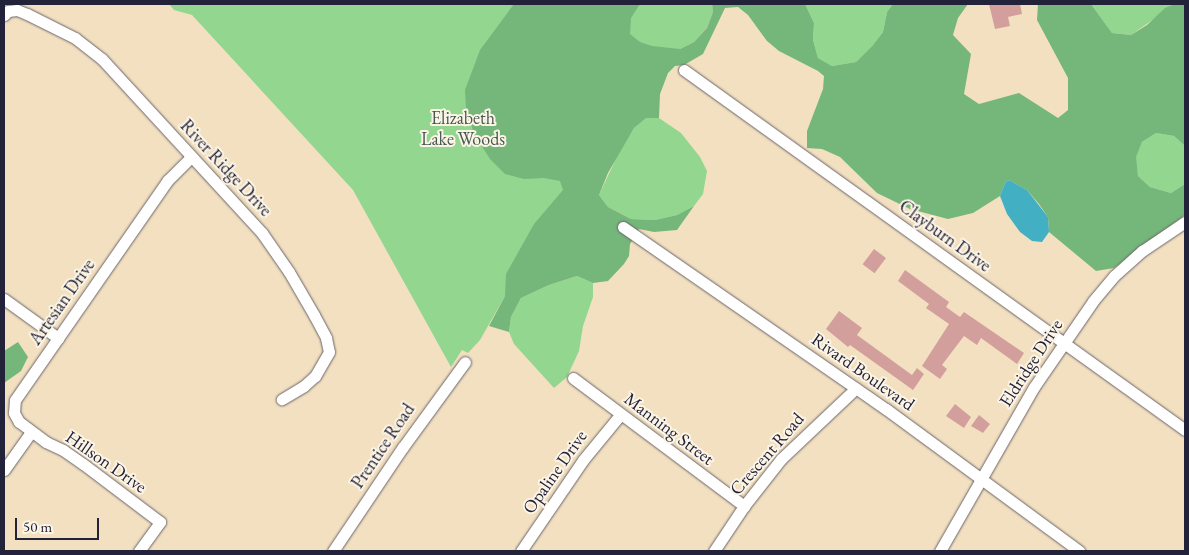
<!DOCTYPE html>
<style>
body{margin:0}
#map{position:relative;width:1189px;height:555px;overflow:hidden;background:#f2e0c1;font-family:"EB Garamond",serif}
div>[style]{position:absolute}
.green>*{inset:0;background:#92d68f}
.forest>*{inset:0;background:#75b77a}
.water>*{inset:0;background:#43afc2}
.building>*{inset:0;background:#d39f9c;transform-origin:0 0}
.roads{filter:drop-shadow(0 0 1px #6b646a) drop-shadow(0 0 1px #6b646a)}
.minor>*{height:11px;margin:-5.5px;padding:0 5.5px;transform-origin:5.5px;border-radius:5.5px;background:#fff}
span{translate:-50% -50%;white-space:nowrap;text-align:center;line-height:1.15;-webkit-text-stroke:4px #fcf5e5;paint-order:stroke}
.park-label{font-size:18px;color:#445854}
.street-label{font-size:18px;color:#22223b}
.frame{position:absolute;inset:0;border:5px solid #22223b;pointer-events:none}
.scale{position:absolute;left:15px;top:518px;width:84px;height:22px;box-sizing:border-box;border:2px solid #22223b;border-top:0;padding-left:6px;font-size:15px;line-height:18px;white-space:nowrap;color:#22223b;-webkit-text-stroke:4px #fcf5e5;paint-order:stroke}
</style>
<div id="map">
<div class="green">
<div style="clip-path:polygon(169px 4px,712px 4px,713px 12px,707px 28px,694px 42px,680px 49px,505px 296px,480px 340px,468px 353px,462px 350px,451px 367px,353px 190px,192px 15px,174px 10px)"></div>
<div style="clip-path:polygon(805px 4px,893px 4px,887px 12px,883px 32px,873px 45px,856px 62px,832px 66px,818px 58px,813px 40px,814px 23px)"></div>
<div style="clip-path:polygon(1091px 4px,1175px 4px,1131px 35px,1112px 33px)"></div>
<div style="clip-path:polygon(646px 117px,659px 118px,681px 133px,700px 157px,707px 171px,703px 194px,694px 206px,677px 215px,655px 220px,631px 219px,608px 207px,599px 195px,620px 150px,634px 128px)"></div>
<div style="clip-path:polygon(1156px 133px,1174px 136px,1185px 146px,1185px 184px,1171px 193px,1150px 187px,1138px 176px,1135px 157px,1142px 142px)"></div>
<div style="clip-path:polygon(577px 276px,593px 283px,593px 297px,583px 326px,579px 351px,567px 377px,554px 388px,514px 344px,509px 332px,511px 317px,521px 298px,549px 285px)"></div>
</div>
<div class="forest">
<div style="clip-path:polygon(514px 4px,640px 4px,631px 18px,630px 34px,640px 42px,652px 46px,680px 49px,694px 42px,707px 28px,713px 12px,712px 4px,805px 4px,814px 23px,813px 40px,818px 58px,832px 66px,856px 62px,873px 45px,883px 32px,887px 12px,893px 4px,968px 4px,958px 18px,953px 35px,971px 54px,964px 94px,979px 104px,1019px 93px,1058px 118px,1068px 110px,1068px 78px,1037px 20px,1038px 4px,1091px 4px,1112px 33px,1131px 35px,1147px 25px,1165px 8px,1175px 4px,1185px 4px,1185px 146px,1174px 136px,1156px 133px,1142px 142px,1136px 157px,1138px 176px,1150px 187px,1171px 193px,1185px 184px,1185px 215px,1114px 268px,1096px 271px,1049px 232px,1048px 217px,1039px 204px,1027px 190px,1009px 180px,1005px 183px,1000px 196px,973px 213px,948px 219px,910px 209px,877px 193px,840px 157px,822px 149px,807px 148px,807px 131px,823px 89px,824px 76px,818px 71px,779px 51px,767px 41px,748px 15px,738px 7px,725px 8px,703px 54px,684px 65px,675px 66px,668px 73px,660px 94px,659px 118px,646px 118px,634px 128px,608px 173px,599px 195px,608px 207px,631px 219px,655px 220px,677px 215px,694px 206px,677px 230px,654px 232px,639px 229px,630px 244px,629px 256px,624px 264px,608px 281px,593px 283px,577px 276px,549px 285px,521px 298px,511px 317px,509px 332px,489px 326px,505px 296px,506px 274px,534px 224px,563px 190px,560px 181px,544px 178px,524px 179px,505px 174px,490px 159px,474px 134px,466px 108px,465px 90px,480px 50px)"></div>
<div style="clip-path:polygon(18px 342px,28px 357px,21px 371px,4px 383px,4px 351px)"></div>
</div>
<div class="water">
<div style="clip-path:polygon(1009px 180px,1027px 190px,1048px 217px,1049px 232px,1042px 242px,1032px 241px,1020px 232px,1007px 214px,1000px 196px,1005px 183px)"></div>
</div>
<div class="building">
<div style="clip-path:polygon(989px 4px,1020px 4px,1022px 14px,1008px 17px,1010px 26px,995px 29px)"></div>
<div style="left:874px;top:249px;width:15px;height:19px;rotate:37deg"></div>
<div style="clip-path:polygon(905px 270px,949px 302px,946px 307px,960px 317px,964px 312px,1024px 353px,1017px 364px,981px 338px,977px 345px,964px 336px,942px 365px,947px 369px,940px 379px,922px 366px,949px 324px,926px 308px,929px 304px,898px 281px)"></div>
<div style="clip-path:polygon(839px 311px,862px 328px,857px 335px,912px 375px,917px 368px,924px 374px,913px 390px,850px 345px,848px 347px,826px 329px)"></div>
<div style="clip-path:polygon(955px 404px,971px 417px,964px 428px,946px 416px)"></div>
<div style="clip-path:polygon(979px 415px,990px 424px,983px 433px,971px 426px)"></div>
</div>
<div class="roads">
<div class="minor">
<div style="left:4px;top:15px;width:6px;rotate:-45deg"></div>
<div style="left:8px;top:11px;width:9px;rotate:-6deg"></div>
<div style="left:17px;top:10px;width:11px;rotate:22deg"></div>
<div style="left:27px;top:14px;width:54px;rotate:26.6deg"></div>
<div style="left:75px;top:38px;width:34px;rotate:38deg"></div>
<div style="left:102px;top:59px;width:236px;rotate:47.4deg"></div>
<div style="left:262px;top:233px;width:47px;rotate:55.3deg"></div>
<div style="left:289px;top:272px;width:50px;rotate:59.8deg"></div>
<div style="left:314px;top:315px;width:26px;rotate:62deg"></div>
<div style="left:326px;top:338px;width:14px;rotate:78deg"></div>
<div style="left:329px;top:352px;width:28px;rotate:120deg"></div>
<div style="left:315px;top:376px;width:15px;rotate:138deg"></div>
<div style="left:304px;top:386px;width:26px;rotate:149deg"></div>
<div style="left:684px;top:70px;width:617px;rotate:35.7deg"></div>
<div style="left:623px;top:227px;width:320px;rotate:34.7deg"></div>
<div style="left:886px;top:409px;width:240px;rotate:36.3deg"></div>
<div style="left:4px;top:299px;width:67px;rotate:35.8deg"></div>
<div style="left:573px;top:378px;width:214px;rotate:36.8deg"></div>
<div style="left:4px;top:470px;width:47px;rotate:-54.6deg"></div>
<div style="left:139px;top:551px;width:36px;rotate:-54deg"></div>
<div style="left:160px;top:522px;width:96px;rotate:-143deg"></div>
<div style="left:83px;top:464px;width:24px;rotate:-145deg"></div>
<div style="left:63px;top:450px;width:19px;rotate:-155deg"></div>
<div style="left:46px;top:442px;width:34px;rotate:-143deg"></div>
<div style="left:19px;top:422px;width:10px;rotate:-119deg"></div>
<div style="left:14px;top:413px;width:13px;rotate:-86deg"></div>
<div style="left:15px;top:400px;width:268px;rotate:-55.2deg"></div>
<div style="left:168px;top:180px;width:33px;rotate:-45deg"></div>
<div style="left:333px;top:551px;width:125px;rotate:-56.1deg"></div>
<div style="left:403px;top:447px;width:105px;rotate:-53.9deg"></div>
<div style="left:521px;top:551px;width:110px;rotate:-55.7deg"></div>
<div style="left:583px;top:460px;width:58px;rotate:-50.6deg"></div>
<div style="left:714px;top:551px;width:54px;rotate:-56.3deg"></div>
<div style="left:744px;top:506px;width:60px;rotate:-51.8deg"></div>
<div style="left:781px;top:459px;width:103px;rotate:-43.4deg"></div>
<div style="left:940px;top:551px;width:189px;rotate:-60.2deg"></div>
<div style="left:1034px;top:387px;width:104px;rotate:-55.5deg"></div>
<div style="left:1093px;top:301px;width:33px;rotate:-50deg"></div>
<div style="left:1114px;top:276px;width:38px;rotate:-42deg"></div>
<div style="left:1142px;top:251px;width:52px;rotate:-34deg"></div>
</div>
</div>
<div class="park-label">
<span style="left:463px;top:129px">Elizabeth<br>Lake Woods</span>
</div>
<div class="street-label">
<span style="left:226px;top:168px;rotate:47deg">River Ridge Drive</span>
<span style="left:945px;top:236px;rotate:36deg">Clayburn Drive</span>
<span style="left:62px;top:302px;rotate:-55deg">Artesian Drive</span>
<span style="left:1031px;top:363px;rotate:-57deg">Eldridge Drive</span>
<span style="left:863px;top:372px;rotate:35deg">Rivard Boulevard</span>
<span style="left:669px;top:429px;rotate:37deg">Manning Street</span>
<span style="left:383px;top:446px;rotate:-56deg">Prentice Road</span>
<span style="left:767px;top:454px;rotate:-49deg">Crescent Road</span>
<span style="left:106px;top:462px;rotate:35deg">Hillson Drive</span>
<span style="left:555px;top:472px;rotate:-55deg">Opaline Drive</span>
</div>
<div class="frame"></div>
<div class="scale">50 m</div>
</div>
